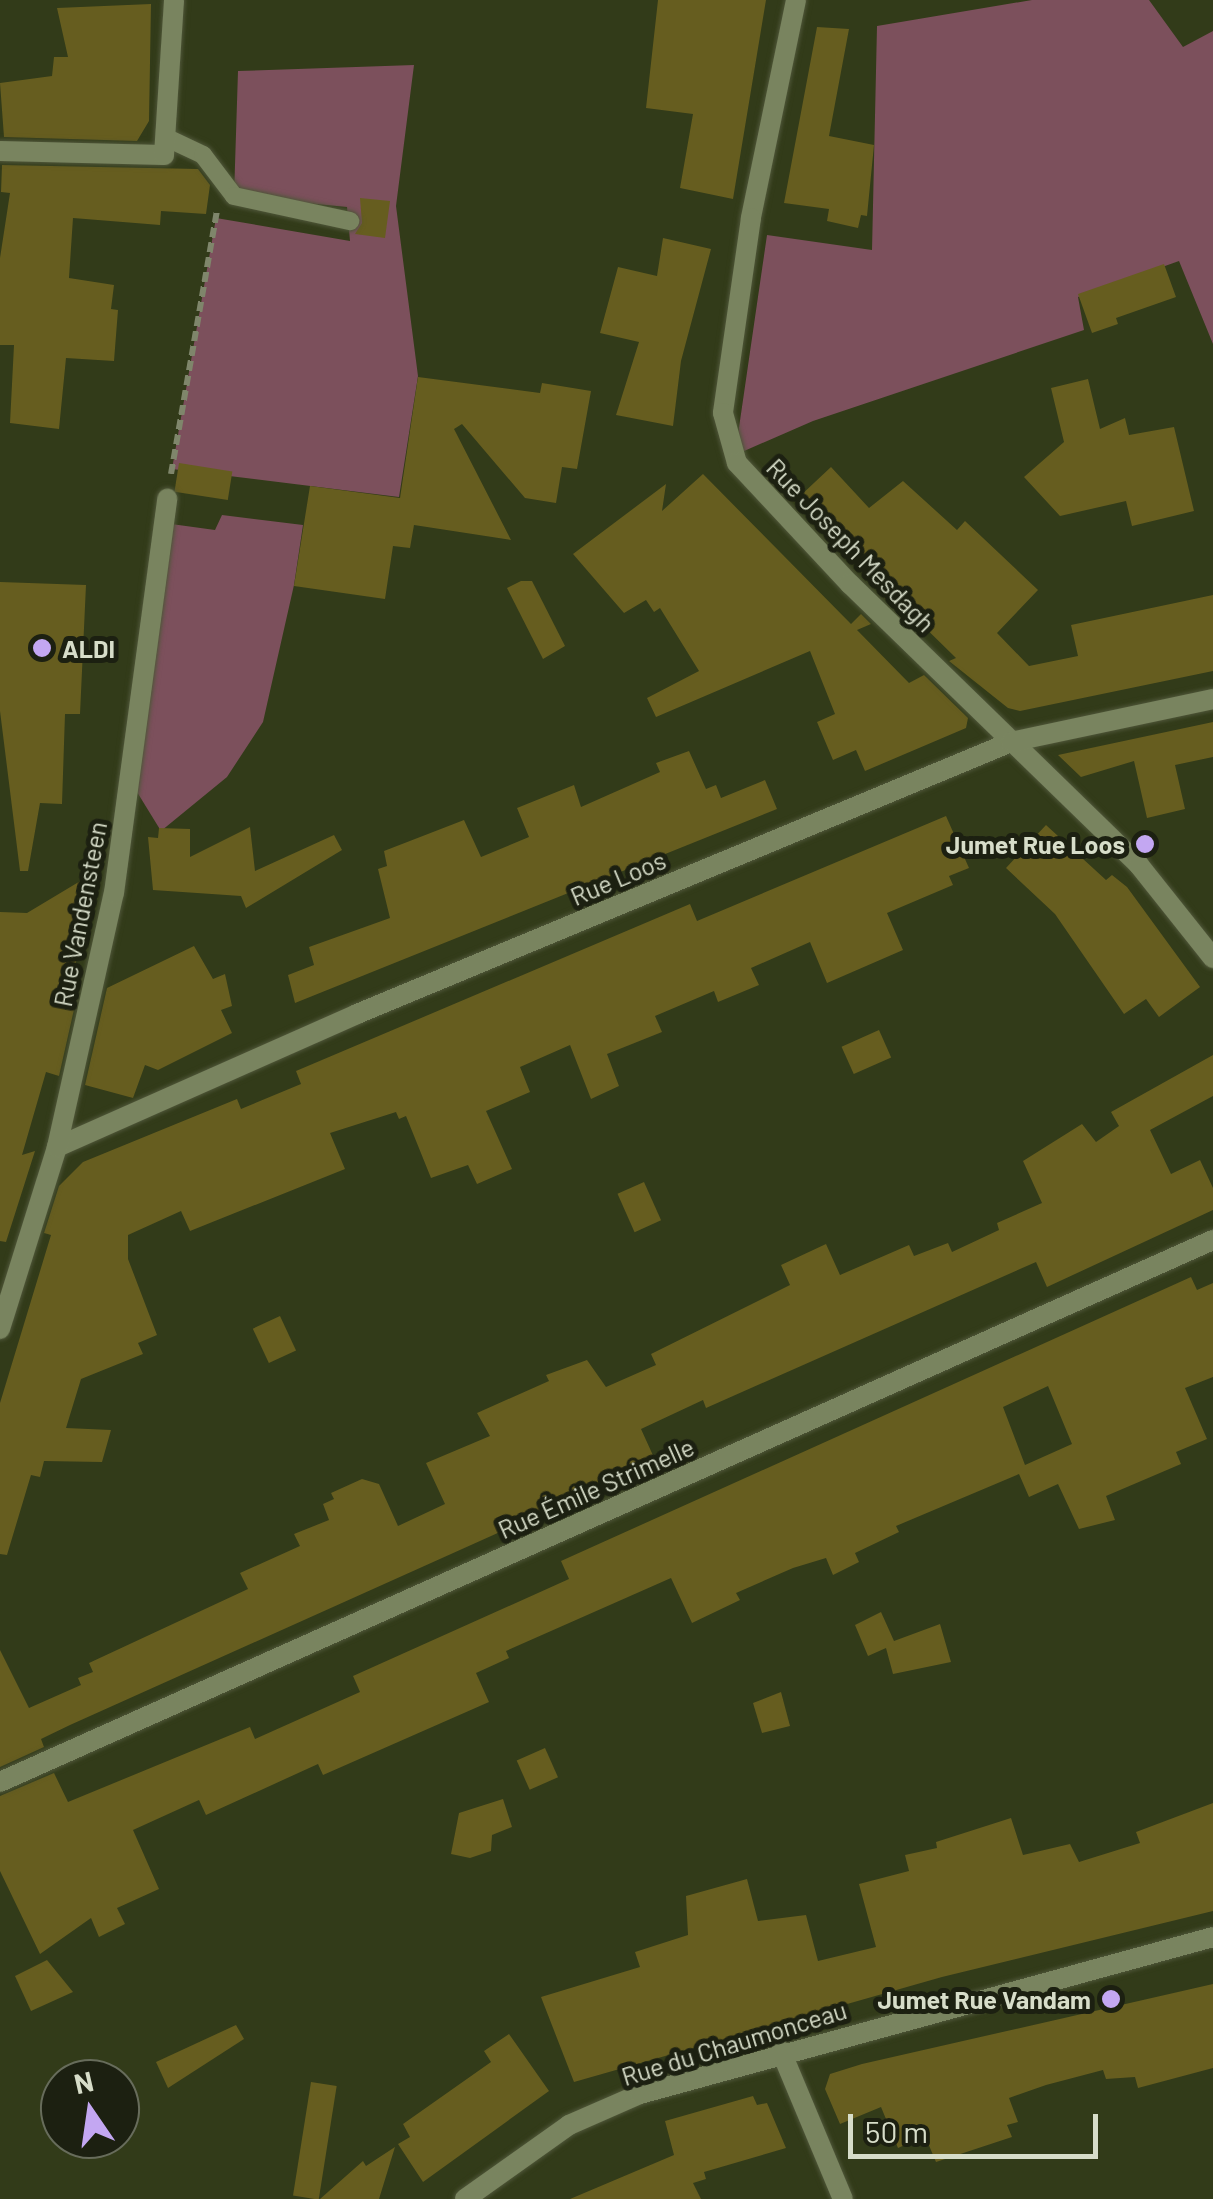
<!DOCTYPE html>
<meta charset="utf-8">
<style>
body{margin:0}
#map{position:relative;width:1213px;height:2199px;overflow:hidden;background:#323b19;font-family:Barlow,sans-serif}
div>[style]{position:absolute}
.green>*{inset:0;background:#7c505c}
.building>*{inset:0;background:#665d1f;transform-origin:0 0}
.path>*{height:6px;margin-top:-3px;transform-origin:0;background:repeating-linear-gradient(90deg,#7f866b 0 10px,transparent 0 15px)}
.roads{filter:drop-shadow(0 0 2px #4f5639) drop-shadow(0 0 2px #4f5639)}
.service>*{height:18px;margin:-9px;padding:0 9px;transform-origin:9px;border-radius:9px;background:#79845f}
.minor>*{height:20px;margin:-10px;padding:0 10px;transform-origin:10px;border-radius:10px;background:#79845f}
.dots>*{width:28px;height:28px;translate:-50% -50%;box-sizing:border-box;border:5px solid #1c2011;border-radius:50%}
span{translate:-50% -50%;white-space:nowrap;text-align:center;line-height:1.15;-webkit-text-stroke:10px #1c2011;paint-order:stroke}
.street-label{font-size:25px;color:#d7ddc9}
.poi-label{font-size:25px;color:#d7ddc9;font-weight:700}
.left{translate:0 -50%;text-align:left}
.right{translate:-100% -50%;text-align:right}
.north{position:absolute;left:40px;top:2059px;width:100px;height:100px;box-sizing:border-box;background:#1c2011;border:2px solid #676c5b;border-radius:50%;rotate:347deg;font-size:28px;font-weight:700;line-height:40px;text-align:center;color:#d7ddc9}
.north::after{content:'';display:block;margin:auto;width:35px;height:45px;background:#c3a7f2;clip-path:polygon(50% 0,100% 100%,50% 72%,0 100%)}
.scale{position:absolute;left:848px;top:2114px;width:250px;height:45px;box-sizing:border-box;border:5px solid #d7ddc9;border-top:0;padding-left:12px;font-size:30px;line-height:35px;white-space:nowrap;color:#d7ddc9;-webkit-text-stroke:8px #1c2011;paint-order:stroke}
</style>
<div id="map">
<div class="green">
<div style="clip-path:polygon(1032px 0,1149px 0,1183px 47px,1213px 31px,1213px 344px,1179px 261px,1078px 297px,1084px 330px,813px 421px,735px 455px,767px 235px,872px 250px,877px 26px)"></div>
<div style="clip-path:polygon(414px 65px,396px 206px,418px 376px,399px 497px,172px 469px,216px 218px,350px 241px,347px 207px,234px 196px,238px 71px)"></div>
<div style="clip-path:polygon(222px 515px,303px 525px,294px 585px,263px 722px,227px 777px,161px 831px,129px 779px,164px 523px,215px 530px)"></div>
</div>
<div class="building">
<div style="clip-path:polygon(658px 0,766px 0,733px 199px,680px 188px,693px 114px,646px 108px)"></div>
<div style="clip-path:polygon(151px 4px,149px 121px,137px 141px,4px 137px,0 83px,52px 76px,54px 57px,68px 57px,57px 8px)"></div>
<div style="clip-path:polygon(817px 27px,849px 29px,829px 136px,874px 145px,867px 216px,861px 215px,858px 228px,827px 221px,829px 209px,784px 203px)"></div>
<div style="clip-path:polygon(2px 165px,198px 169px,210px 185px,206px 214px,161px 211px,160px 225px,73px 218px,69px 278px,114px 285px,111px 309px,118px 310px,114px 361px,66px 358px,59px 429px,10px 423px,14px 345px,0 345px,0 258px,10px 193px,1px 192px)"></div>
<div style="clip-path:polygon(360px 198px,390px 201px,385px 238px,355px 234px,362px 223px)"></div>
<div style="clip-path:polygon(663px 238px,711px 249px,681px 361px,673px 426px,616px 415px,639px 342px,600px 333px,618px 267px,657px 276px)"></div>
<div style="clip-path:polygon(1164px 264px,1176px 297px,1116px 318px,1118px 324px,1092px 333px,1078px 294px)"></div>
<div style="clip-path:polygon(418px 377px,540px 393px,542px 383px,591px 391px,577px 469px,562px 467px,556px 503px,525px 498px,462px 424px,454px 429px,511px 540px,414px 525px,410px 548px,393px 546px,385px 599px,294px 586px,310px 486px,400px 498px)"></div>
<div style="clip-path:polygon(1088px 379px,1100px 429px,1125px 418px,1129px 435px,1174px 427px,1194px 511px,1132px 526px,1126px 501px,1060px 516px,1024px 477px,1064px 442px,1051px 388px)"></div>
<div style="left:179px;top:463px;width:54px;height:29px;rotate:9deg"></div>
<div style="clip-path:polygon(831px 467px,869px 508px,903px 481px,957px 530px,965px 521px,1038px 590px,997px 633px,1029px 666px,1078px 656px,1071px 625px,1213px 595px,1213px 671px,1020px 711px,1008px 708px,949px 661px,956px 658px,906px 609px,899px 612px,880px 594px,885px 589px,799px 497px)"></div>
<div style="clip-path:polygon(703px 474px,851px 624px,861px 614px,871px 624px,857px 630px,909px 683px,924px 675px,968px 718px,966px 728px,865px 771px,856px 750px,833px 760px,817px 722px,835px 714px,810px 651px,656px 717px,647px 698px,699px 671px,660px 608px,654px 612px,646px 600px,624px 613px,573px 554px,666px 484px,662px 511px)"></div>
<div style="clip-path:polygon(521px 581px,532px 581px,565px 646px,543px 659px,507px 588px)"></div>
<div style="clip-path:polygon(0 582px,86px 585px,80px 714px,65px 714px,62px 804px,40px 803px,28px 871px,20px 871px,0 711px)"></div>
<div style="clip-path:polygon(1213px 722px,1213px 757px,1175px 765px,1185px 809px,1147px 818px,1134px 761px,1081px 777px,1058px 755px)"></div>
<div style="clip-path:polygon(689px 751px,706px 789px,716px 785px,721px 798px,765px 780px,777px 809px,295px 1003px,288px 975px,314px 965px,309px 947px,390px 918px,378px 869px,387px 866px,384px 851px,464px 820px,481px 857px,529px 837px,517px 808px,574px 785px,581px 807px,660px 772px,656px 763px)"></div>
<div style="clip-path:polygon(946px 816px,969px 868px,949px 876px,953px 885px,887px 913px,903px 950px,827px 983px,810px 942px,751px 968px,759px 985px,718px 1002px,714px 991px,655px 1016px,662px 1032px,607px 1054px,619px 1086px,591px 1099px,570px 1045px,520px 1067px,530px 1092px,486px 1111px,512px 1169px,477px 1184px,468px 1165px,431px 1178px,406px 1116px,399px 1119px,396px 1112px,330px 1133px,345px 1169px,190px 1231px,181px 1211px,128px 1235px,128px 1259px,157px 1335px,138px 1343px,143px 1354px,81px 1379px,66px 1428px,111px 1430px,102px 1462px,44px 1461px,40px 1477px,31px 1475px,7px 1555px,0 1554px,0 1403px,51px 1235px,44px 1233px,59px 1186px,83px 1162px,237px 1099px,241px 1109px,301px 1084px,296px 1071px,690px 904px,697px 921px)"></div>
<div style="clip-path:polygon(1046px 825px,1106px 880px,1112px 875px,1127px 887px,1200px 987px,1159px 1017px,1146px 999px,1124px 1014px,1055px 914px,1006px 868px)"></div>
<div style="clip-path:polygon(250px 827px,255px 871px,334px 835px,342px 850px,246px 908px,241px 896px,153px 890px,148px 837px,158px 838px,159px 828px,190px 829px,190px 857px)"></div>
<div style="clip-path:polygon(97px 871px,65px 1010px,75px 1005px,59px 1076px,46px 1072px,22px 1155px,35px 1151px,6px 1242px,0 1241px,0 912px,27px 913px)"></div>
<div style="clip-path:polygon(194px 946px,213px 979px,225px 974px,232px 1006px,221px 1010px,232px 1033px,158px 1070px,145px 1065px,133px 1098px,85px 1085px,107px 988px)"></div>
<div style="left:879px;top:1030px;width:30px;height:41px;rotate:66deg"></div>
<div style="clip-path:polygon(1213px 1055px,1213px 1096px,1150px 1130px,1171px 1174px,1200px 1160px,1213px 1188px,1213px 1210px,1047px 1287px,1036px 1262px,706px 1408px,703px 1400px,641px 1429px,656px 1462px,70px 1725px,41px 1739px,44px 1747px,0 1767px,0 1650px,29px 1708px,81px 1685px,78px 1678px,93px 1672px,89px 1663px,248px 1589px,240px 1573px,300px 1546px,294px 1534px,329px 1520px,323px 1504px,334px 1499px,331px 1493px,362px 1479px,379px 1484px,398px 1526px,445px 1504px,426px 1463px,490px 1436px,477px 1413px,549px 1381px,546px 1375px,587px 1360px,606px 1387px,656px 1365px,651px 1354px,790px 1285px,781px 1265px,826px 1244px,840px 1275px,909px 1245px,914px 1256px,948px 1243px,952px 1252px,999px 1230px,997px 1223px,1042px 1203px,1023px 1161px,1082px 1124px,1096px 1142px,1119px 1126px,1111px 1112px)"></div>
<div style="left:644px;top:1182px;width:42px;height:29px;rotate:66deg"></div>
<div style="clip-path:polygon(evenodd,1191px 1277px,1197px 1290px,1213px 1283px,1213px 1377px,1185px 1388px,1207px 1439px,1176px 1452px,1181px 1464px,1106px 1496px,1115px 1520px,1079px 1529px,1058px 1484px,1029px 1497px,1019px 1474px,896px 1526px,899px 1532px,855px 1553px,859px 1562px,833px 1575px,826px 1558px,793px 1568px,736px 1593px,740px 1600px,692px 1623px,671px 1578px,506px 1651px,509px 1658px,476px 1673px,489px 1702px,323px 1775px,318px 1764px,206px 1815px,199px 1800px,133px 1830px,159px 1889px,117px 1908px,125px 1924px,99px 1937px,91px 1918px,40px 1954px,0 1871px,0 1796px,54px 1773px,68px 1802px,250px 1727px,255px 1739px,360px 1692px,353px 1676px,569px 1579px,561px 1561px,1191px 1277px,1048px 1386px,1072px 1444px,1025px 1465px,1003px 1407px,1048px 1386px)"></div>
<div style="left:280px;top:1316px;width:38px;height:30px;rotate:65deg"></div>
<div style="clip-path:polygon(881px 1612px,894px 1641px,940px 1624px,951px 1662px,893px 1674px,886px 1648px,868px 1656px,855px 1625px)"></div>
<div style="clip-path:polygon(781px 1692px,790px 1726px,762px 1733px,753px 1703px)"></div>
<div style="left:545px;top:1748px;width:32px;height:31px;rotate:66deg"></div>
<div style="clip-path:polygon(503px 1799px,512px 1827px,492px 1835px,491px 1851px,470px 1858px,451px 1854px,459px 1813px)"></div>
<div style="clip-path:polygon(1213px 1803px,1213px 1911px,942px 1977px,574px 2082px,541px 1997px,640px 1967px,635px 1952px,688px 1935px,686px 1896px,747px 1879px,758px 1921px,806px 1915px,818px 1961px,876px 1947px,859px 1884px,909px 1871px,905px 1855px,937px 1848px,936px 1842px,1011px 1818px,1023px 1855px,1070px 1844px,1079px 1862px,1140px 1843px,1136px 1832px)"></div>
<div style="clip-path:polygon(47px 1960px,73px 1992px,31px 2011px,15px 1976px)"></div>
<div style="clip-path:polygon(1213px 1984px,1213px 2068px,1138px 2088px,1135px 2077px,1106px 2079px,1103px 2070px,1046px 2085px,1009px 2098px,1018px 2122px,1007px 2125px,1012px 2137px,936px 2162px,925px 2136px,898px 2148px,881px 2107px,840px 2124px,825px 2089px,830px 2074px,862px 2064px)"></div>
<div style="clip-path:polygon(236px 2025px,244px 2039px,168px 2088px,156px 2062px)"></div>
<div style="clip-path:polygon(509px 2034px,549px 2091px,423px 2182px,398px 2144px,410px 2137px,403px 2124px,491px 2062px,484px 2051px)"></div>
<div style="left:311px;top:2082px;width:26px;height:115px;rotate:9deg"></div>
<div style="clip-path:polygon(753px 2096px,757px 2105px,767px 2103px,786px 2148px,704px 2172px,706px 2179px,693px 2183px,701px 2199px,570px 2199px,674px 2155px,665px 2121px)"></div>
<div style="clip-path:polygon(395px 2147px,379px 2199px,320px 2199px,363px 2161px,366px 2166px)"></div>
</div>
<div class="path">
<div style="left:171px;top:474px;width:268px;rotate:-80.1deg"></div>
</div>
<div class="roads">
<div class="service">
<div style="left:165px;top:137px;width:42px;rotate:25.3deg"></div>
<div style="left:203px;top:155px;width:51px;rotate:52.9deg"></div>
<div style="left:234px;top:196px;width:119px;rotate:12.2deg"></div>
</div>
<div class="minor">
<div style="left:796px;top:0;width:223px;rotate:101.7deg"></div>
<div style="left:751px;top:218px;width:197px;rotate:98.2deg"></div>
<div style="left:723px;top:413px;width:52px;rotate:74.4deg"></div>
<div style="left:737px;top:463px;width:166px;rotate:47deg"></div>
<div style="left:850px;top:584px;width:403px;rotate:44.2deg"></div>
<div style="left:1139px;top:865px;width:119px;rotate:51.5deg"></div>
<div style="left:0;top:151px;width:164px;rotate:1.4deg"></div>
<div style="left:164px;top:155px;width:155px;rotate:-86.3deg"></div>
<div style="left:57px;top:1147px;width:328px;rotate:-23.9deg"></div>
<div style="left:357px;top:1014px;width:708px;rotate:-22.58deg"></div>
<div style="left:1011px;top:742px;width:207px;rotate:-12deg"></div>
<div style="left:0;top:1329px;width:191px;rotate:-72.6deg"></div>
<div style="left:57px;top:1147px;width:260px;rotate:-77.4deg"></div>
<div style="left:114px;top:893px;width:398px;rotate:-82.3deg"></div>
<div style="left:0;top:1782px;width:1329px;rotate:-24.08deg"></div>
<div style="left:781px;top:2051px;width:160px;rotate:67.3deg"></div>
<div style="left:465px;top:2199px;width:128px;rotate:-35.4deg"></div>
<div style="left:569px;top:2125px;width:77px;rotate:-23.6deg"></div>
<div style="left:640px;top:2094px;width:594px;rotate:-15.32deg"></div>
</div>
</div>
<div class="dots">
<div style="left:42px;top:648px;background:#c3a7f2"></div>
<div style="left:1145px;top:844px;background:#c3a7f2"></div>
<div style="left:1111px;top:1999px;background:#c3a7f2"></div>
</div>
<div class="street-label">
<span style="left:851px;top:545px;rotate:46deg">Rue Joseph Mesdagh</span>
<span style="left:618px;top:878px;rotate:-23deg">Rue Loos</span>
<span style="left:80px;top:914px;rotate:-79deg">Rue Vandensteen</span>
<span style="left:596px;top:1488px;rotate:-24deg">Rue Émile Strimelle</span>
<span style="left:734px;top:2043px;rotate:-17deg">Rue du Chaumonceau</span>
</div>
<div class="poi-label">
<span class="left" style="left:62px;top:648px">ALDI</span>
<span class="right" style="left:1125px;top:844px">Jumet Rue Loos</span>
<span class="right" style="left:1091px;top:1999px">Jumet Rue Vandam</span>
</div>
<div class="north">N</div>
<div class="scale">50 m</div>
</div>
